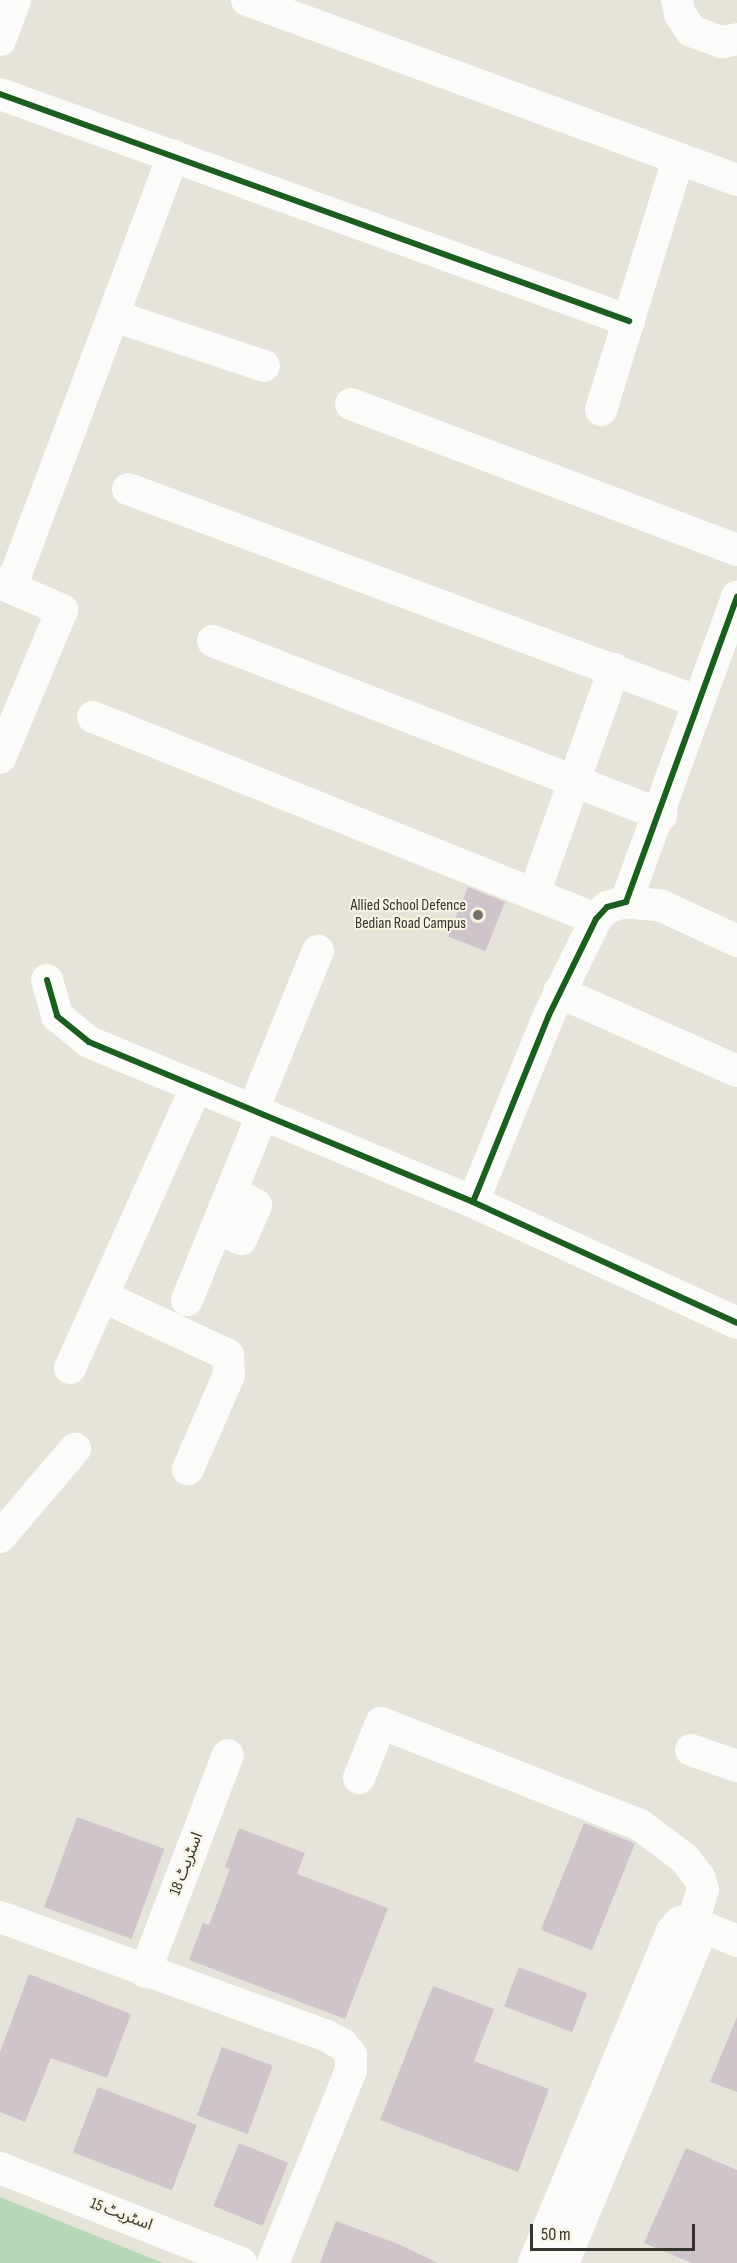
<!DOCTYPE html>
<meta charset="utf-8">
<style>
body{margin:0}
#map{position:relative;width:737px;height:2263px;overflow:hidden;background:#e5e3da;font-family:"Sofia Sans Condensed","Noto Sans Arabic",sans-serif}
div>[style]{position:absolute}
.green>*{inset:0;background:#b6d8b9}
.building>*{inset:0;background:#d0c4cb;transform-origin:0 0}
.minor>*{height:32px;margin:-16px;padding:0 16px;transform-origin:16px;border-radius:16px;background:#fbfbf9}
.cycleway>*{height:6px;margin:-3px;padding:0 3px;transform-origin:3px;border-radius:3px;background:#1b5e20}
.dots>*{width:16px;height:16px;translate:-50% -50%;box-sizing:border-box;border:3px solid #f6f3e3;border-radius:50%}
span{translate:-50% -50%;white-space:nowrap;text-align:center;line-height:1.15;-webkit-text-stroke:4.5px #f6f3e3;paint-order:stroke}
.poi-label{font-size:16px;color:#35342e}
.right{translate:-100% -50%;text-align:right}
.street-label{font-size:16px;color:#35342e}
.scale{position:absolute;left:530px;top:2224px;width:165px;height:27px;box-sizing:border-box;border:3px solid #35342e;border-top:0;padding-left:8px;font-size:18px;line-height:21px;white-space:nowrap;color:#35342e;-webkit-text-stroke:4px #f6f3e3;paint-order:stroke}
</style>
<div id="map">
<div class="green">
<div style="clip-path:polygon(0 2197px,163px 2263px,0 2263px)"></div>
</div>
<div class="building">
<div style="left:468px;top:887px;width:40px;height:53px;rotate:22deg"></div>
<div style="left:77px;top:1817px;width:93px;height:96px;rotate:20deg"></div>
<div style="left:584px;top:1823px;width:55px;height:115px;rotate:22deg"></div>
<div style="clip-path:polygon(239px 1828px,305px 1853px,297px 1874px,388px 1908px,345px 2019px,189px 1960px,203px 1923px,209px 1925px,230px 1869px,225px 1867px)"></div>
<div style="left:519px;top:1967px;width:73px;height:42px;rotate:21deg"></div>
<div style="clip-path:polygon(29px 1974px,131px 2014px,107px 2078px,51px 2058px,25px 2122px,0 2112px,0 2052px)"></div>
<div style="clip-path:polygon(433px 1986px,494px 2009px,474px 2061px,549px 2089px,518px 2172px,380px 2120px)"></div>
<div style="clip-path:polygon(737px 2017px,737px 2092px,710px 2082px)"></div>
<div style="left:222px;top:2047px;width:54px;height:73px;rotate:20deg"></div>
<div style="left:98px;top:2087px;width:106px;height:70px;rotate:21deg"></div>
<div style="left:239px;top:2143px;width:53px;height:68px;rotate:22deg"></div>
<div style="clip-path:polygon(686px 2148px,737px 2170px,737px 2263px,692px 2263px,644px 2243px)"></div>
<div style="clip-path:polygon(336px 2221px,398px 2244px,438px 2263px,320px 2263px)"></div>
</div>
<div class="minor">
<div style="left:247px;top:0;width:522px;rotate:20.17deg"></div>
<div style="left:677px;top:0;width:14px;rotate:78deg"></div>
<div style="left:680px;top:14px;width:20px;rotate:57deg"></div>
<div style="left:691px;top:31px;width:33px;rotate:20deg"></div>
<div style="left:722px;top:42px;width:15px;rotate:-11deg"></div>
<div style="left:0;top:40px;width:43px;rotate:-69.4deg"></div>
<div style="left:0;top:94px;width:669px;rotate:19.84deg"></div>
<div style="left:114px;top:316px;width:158px;rotate:18.4deg"></div>
<div style="left:351px;top:404px;width:413px;rotate:20.7deg"></div>
<div style="left:601px;top:410px;width:263px;rotate:-72.9deg"></div>
<div style="left:128px;top:489px;width:609px;rotate:20.46deg"></div>
<div style="left:0;top:583px;width:68px;rotate:23.5deg"></div>
<div style="left:62px;top:610px;width:160px;rotate:112.7deg"></div>
<div style="left:11px;top:587px;width:461px;rotate:-69.4deg"></div>
<div style="left:213px;top:641px;width:481px;rotate:21.2deg"></div>
<div style="left:93px;top:717px;width:542px;rotate:21.88deg"></div>
<div style="left:534px;top:894px;width:239px;rotate:-70.4deg"></div>
<div style="left:626px;top:902px;width:36px;rotate:6deg"></div>
<div style="left:662px;top:906px;width:83px;rotate:25deg"></div>
<div style="left:47px;top:980px;width:37px;rotate:74deg"></div>
<div style="left:57px;top:1016px;width:41px;rotate:39.1deg"></div>
<div style="left:89px;top:1042px;width:416px;rotate:22.6deg"></div>
<div style="left:473px;top:1202px;width:290px;rotate:24.6deg"></div>
<div style="left:559px;top:992px;width:195px;rotate:23.9deg"></div>
<div style="left:253px;top:1110px;width:172px;rotate:-67.8deg"></div>
<div style="left:473px;top:1202px;width:202px;rotate:-67.9deg"></div>
<div style="left:549px;top:1015px;width:107px;rotate:-63.9deg"></div>
<div style="left:596px;top:919px;width:16px;rotate:-47deg"></div>
<div style="left:607px;top:907px;width:20px;rotate:-15deg"></div>
<div style="left:626px;top:902px;width:325px;rotate:-70deg"></div>
<div style="left:217px;top:1227px;width:27px;rotate:27deg"></div>
<div style="left:241px;top:1239px;width:37px;rotate:-66deg"></div>
<div style="left:256px;top:1205px;width:28px;rotate:-153deg"></div>
<div style="left:102px;top:1296px;width:139px;rotate:25.1deg"></div>
<div style="left:228px;top:1355px;width:20px;rotate:87deg"></div>
<div style="left:229px;top:1375px;width:103px;rotate:113.6deg"></div>
<div style="left:187px;top:1300px;width:200px;rotate:-67.9deg"></div>
<div style="left:70px;top:1368px;width:308px;rotate:-65.8deg"></div>
<div style="left:0;top:1537px;width:116px;rotate:-49.6deg"></div>
<div style="left:691px;top:1750px;width:49px;rotate:19.2deg"></div>
<div style="left:359px;top:1778px;width:59px;rotate:-68.2deg"></div>
<div style="left:381px;top:1723px;width:278px;rotate:21.5deg"></div>
<div style="left:640px;top:1825px;width:55px;rotate:36.9deg"></div>
<div style="left:684px;top:1858px;width:24px;rotate:52deg"></div>
<div style="left:699px;top:1877px;width:13px;rotate:72deg"></div>
<div style="left:703px;top:1889px;width:34px;rotate:107deg"></div>
<div style="left:0;top:1917px;width:346px;rotate:20deg"></div>
<div style="left:325px;top:2035px;width:21px;rotate:29deg"></div>
<div style="left:343px;top:2045px;width:13px;rotate:51deg"></div>
<div style="left:351px;top:2055px;width:15px;rotate:90deg"></div>
<div style="left:351px;top:2070px;width:208px;rotate:112deg"></div>
<div style="left:145px;top:1972px;width:232px;rotate:-69.1deg"></div>
<div style="left:0;top:2168px;width:259px;rotate:21.5deg"></div>
<div style="left:534px;top:2263px;width:360px;rotate:-67.4deg"></div>
<div style="left:672px;top:1931px;width:12px;rotate:-48deg"></div>
<div style="left:680px;top:1922px;width:9px;rotate:-6deg"></div>
<div style="left:689px;top:1921px;width:52px;rotate:22.6deg"></div>
<div style="left:563px;top:2263px;width:352px;rotate:-67.4deg"></div>
<div style="left:698px;top:1938px;width:7px;rotate:-74deg"></div>
<div style="left:700px;top:1931px;width:11px;rotate:-128deg"></div>
</div>
<div class="cycleway">
<div style="left:0;top:94px;width:669px;rotate:19.84deg"></div>
<div style="left:47px;top:980px;width:37px;rotate:74deg"></div>
<div style="left:57px;top:1016px;width:41px;rotate:39.1deg"></div>
<div style="left:89px;top:1042px;width:416px;rotate:22.6deg"></div>
<div style="left:473px;top:1202px;width:290px;rotate:24.6deg"></div>
<div style="left:473px;top:1202px;width:202px;rotate:-67.9deg"></div>
<div style="left:549px;top:1015px;width:107px;rotate:-63.9deg"></div>
<div style="left:596px;top:919px;width:16px;rotate:-47deg"></div>
<div style="left:607px;top:907px;width:20px;rotate:-15deg"></div>
<div style="left:626px;top:902px;width:325px;rotate:-70deg"></div>
</div>
<div class="dots">
<div style="left:478px;top:915px;background:#73716a"></div>
</div>
<div class="poi-label">
<span class="right" style="left:466px;top:915px">Allied School Defence<br>Bedian Road Campus</span>
</div>
<div class="street-label">
<span style="left:187px;top:1864px;rotate:-69deg">اسٹریٹ 18</span>
<span style="left:121px;top:2215px;rotate:21deg">اسٹریٹ 15</span>
</div>
<div class="scale">50 m</div>
</div>
